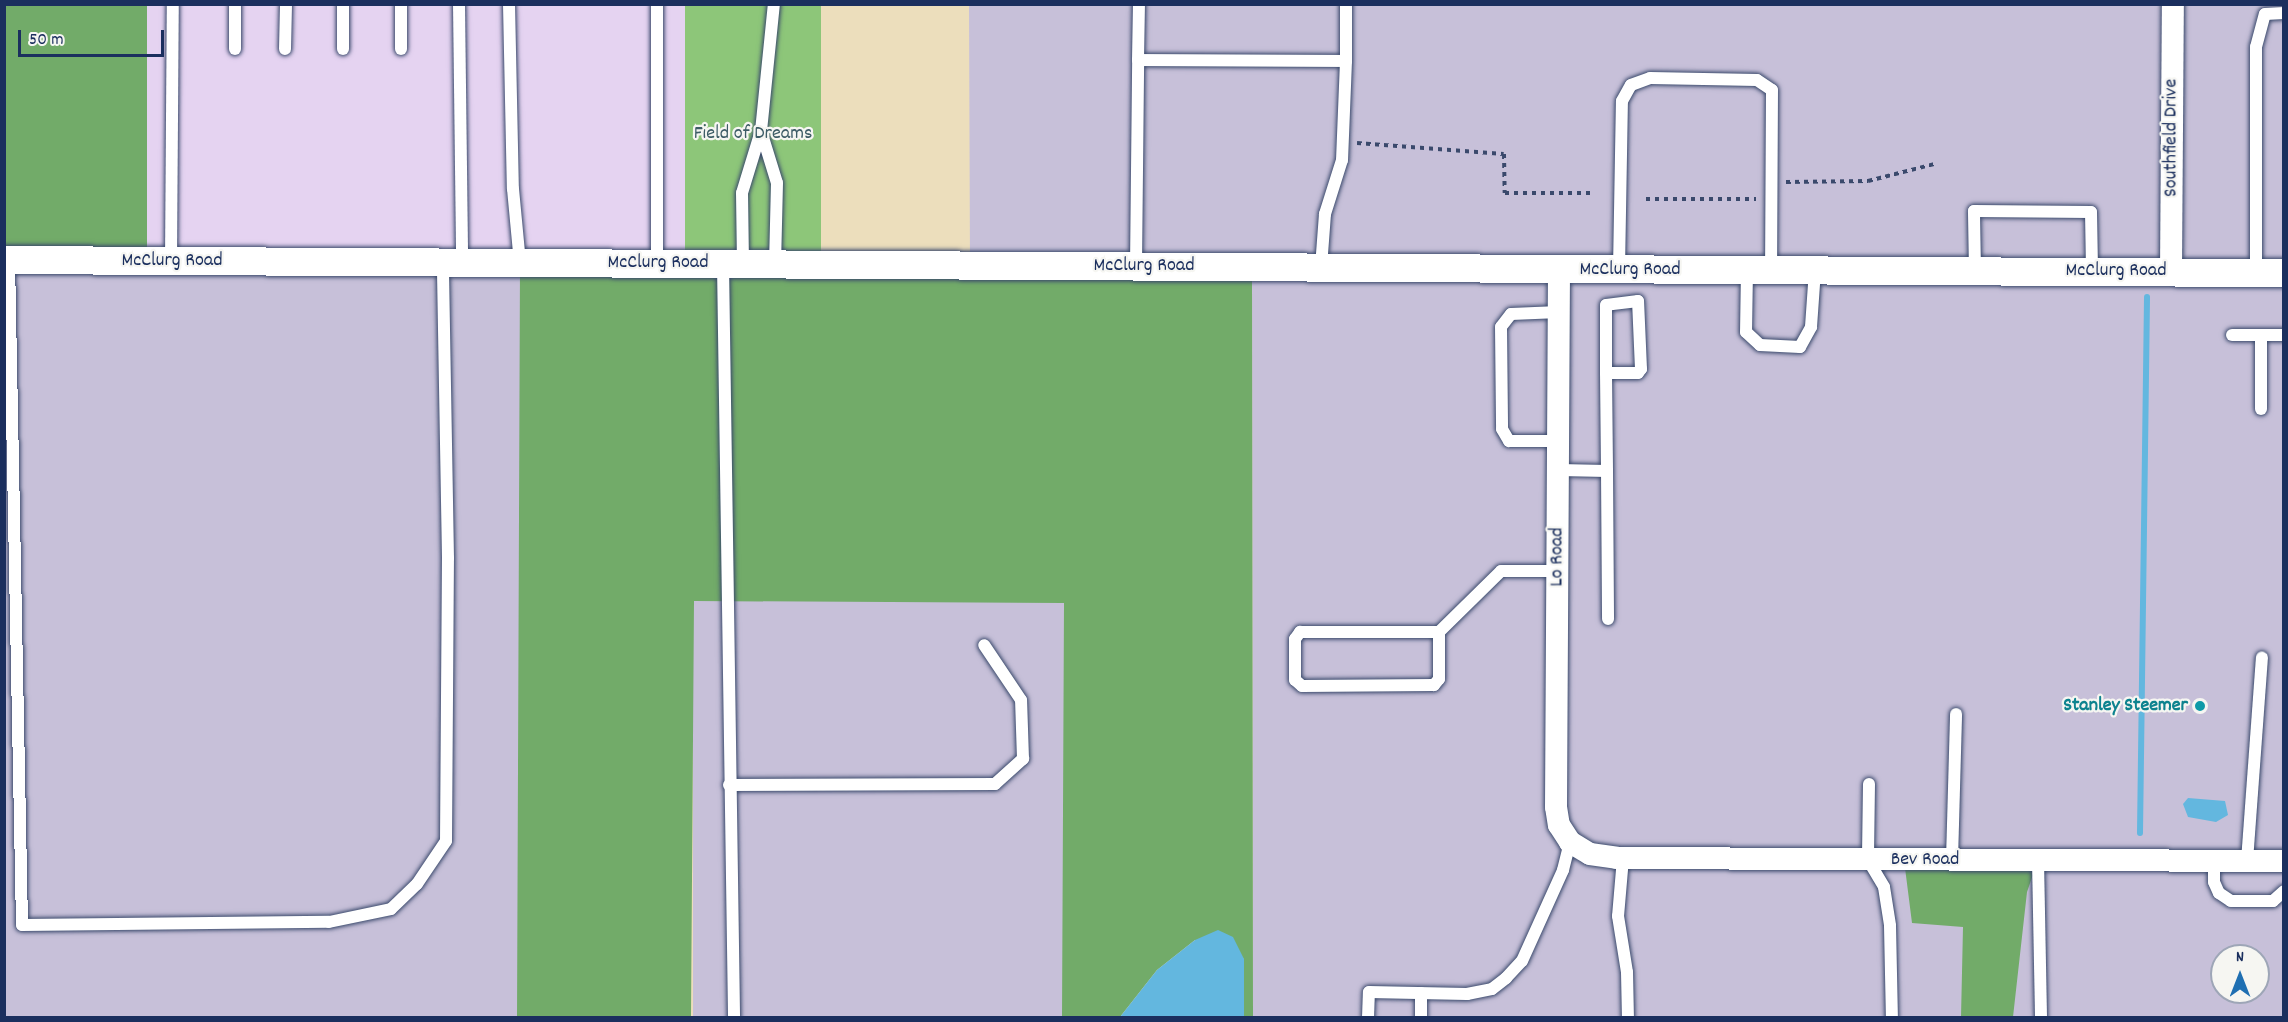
<!DOCTYPE html>
<style>
body{margin:0}
#map{position:relative;width:2288px;height:1022px;overflow:hidden;background:#ecdebc;font-family:Dekko,sans-serif}
div>[style]{position:absolute}
.built>*{inset:0;background:#e5d3f1;transform-origin:0 0}
.industrial>*{inset:0;background:#c7c0d9;transform-origin:0 0}
.green>*{inset:0;background:#8dc679;transform-origin:0 0}
.forest>*{inset:0;background:#72ab69;transform-origin:0 0}
.water>*{inset:0;background:#63b7df}
.stream>*{height:6px;margin:-3px;padding:0 3px;transform-origin:3px;border-radius:3px;background:#63b7df}
.path>*{height:4px;margin-top:-2px;transform-origin:0;background:repeating-linear-gradient(90deg,#3a496c 0 4.5px,transparent 0 9px)}
.roads{filter:drop-shadow(0 0 2px #3a496c) drop-shadow(0 0 2px #3a496c)}
.service>*{height:12px;margin:-6px;padding:0 6px;transform-origin:6px;border-radius:6px;background:#fff}
.minor>*{height:22px;margin:-11px;padding:0 11px;transform-origin:11px;border-radius:11px;background:#fff}
.tertiary>*{height:28px;margin:-14px;padding:0 14px;transform-origin:14px;border-radius:14px;background:#fff}
.dots>*{width:16px;height:16px;translate:-50% -50%;box-sizing:border-box;border:3px solid #f6f6f2;border-radius:50%}
span{translate:-50% -50%;white-space:nowrap;text-align:center;line-height:1.15;-webkit-text-stroke:4.5px #f6f6f2;paint-order:stroke}
.park-label{font-size:20px;color:#3d5c66}
.street-label{font-size:20px;color:#1b2f5e}
.culture-label{font-size:20px;color:#0d838f;font-weight:700}
.right{translate:-100% -50%;text-align:right}
.frame{position:absolute;inset:0;border:6px solid #1b2f5e;pointer-events:none}
.north{position:absolute;left:2210px;top:944px;width:60px;height:60px;box-sizing:border-box;background:#f6f6f2;border:2px solid #9ea6b7;border-radius:50%;rotate:0deg;font-size:16px;font-weight:700;line-height:24px;text-align:center;color:#1b2f5e}
.north::after{content:'';display:block;margin:auto;width:21px;height:27px;background:#1f6fb2;clip-path:polygon(50% 0,100% 100%,50% 72%,0 100%)}
.scale{position:absolute;left:18px;top:30px;width:146px;height:27px;box-sizing:border-box;border:3px solid #1b2f5e;border-top:0;padding-left:8px;font-size:18px;line-height:21px;white-space:nowrap;color:#1b2f5e;-webkit-text-stroke:4px #f6f6f2;paint-order:stroke}
</style>
<div id="map">
<div class="built">
<div style="left:147px;top:5px;width:538px;height:256px"></div>
</div>
<div class="industrial">
<div style="clip-path:polygon(evenodd,969px 5px,2283px 5px,2283px 1017px,1253px 1017px,1252px 267px,970px 265px,969px 5px,2222px 956px,2258px 956px,2258px 992px,2222px 992px,2222px 956px)"></div>
<div style="left:5px;top:260px;width:515px;height:758px"></div>
<div style="left:693px;top:601px;width:372px;height:417px"></div>
</div>
<div class="green">
<div style="left:685px;top:5px;width:136px;height:259px"></div>
</div>
<div class="forest">
<div style="left:5px;top:5px;width:142px;height:255px"></div>
<div style="clip-path:polygon(520px 263px,1252px 266px,1253px 1017px,1244px 1017px,1244px 959px,1195px 940px,1157px 970px,1120px 1017px,1062px 1017px,1064px 603px,694px 601px,691px 1017px,517px 1018px)"></div>
<div style="clip-path:polygon(1904px 860px,2038px 860px,2027px 892px,2013px 1017px,1961px 1017px,1963px 927px,1912px 923px)"></div>
</div>
<div class="water">
<div style="clip-path:polygon(2188px 798px,2225px 801px,2228px 815px,2216px 822px,2188px 817px,2183px 804px)"></div>
<div style="clip-path:polygon(1218px 930px,1233px 937px,1244px 959px,1244px 1017px,1120px 1017px,1157px 970px,1195px 940px)"></div>
</div>
<div class="stream">
<div style="left:2140px;top:833px;width:536px;rotate:-89.25deg"></div>
</div>
<div class="path">
<div style="left:1357px;top:143px;width:147px;rotate:4.3deg"></div>
<div style="left:1504px;top:154px;width:39px;rotate:89deg"></div>
<div style="left:1505px;top:193px;width:85px"></div>
<div style="left:1786px;top:182px;width:82px;rotate:-0.7deg"></div>
<div style="left:1868px;top:181px;width:68px;rotate:-14.4deg"></div>
<div style="left:1646px;top:199px;width:110px"></div>
</div>
<div class="roads">
<div class="service">
<div style="left:235px;top:4px;width:45px;rotate:90deg"></div>
<div style="left:343px;top:4px;width:45px;rotate:90deg"></div>
<div style="left:459px;top:4px;width:258px;rotate:89.3deg"></div>
<div style="left:509px;top:4px;width:185px;rotate:88.8deg"></div>
<div style="left:513px;top:189px;width:74px;rotate:84.6deg"></div>
<div style="left:1346px;top:4px;width:57px;rotate:90deg"></div>
<div style="left:285px;top:49px;width:45px;rotate:-88.7deg"></div>
<div style="left:401px;top:49px;width:45px;rotate:-90deg"></div>
<div style="left:1138px;top:60px;width:56px;rotate:-89deg"></div>
<div style="left:761px;top:131px;width:54px;rotate:72.9deg"></div>
<div style="left:777px;top:183px;width:81px;rotate:91.4deg"></div>
<div style="left:9px;top:260px;width:665px;rotate:88.88deg"></div>
<div style="left:22px;top:925px;width:307px;rotate:-0.6deg"></div>
<div style="left:329px;top:922px;width:63px;rotate:-11.8deg"></div>
<div style="left:391px;top:909px;width:36px;rotate:-44deg"></div>
<div style="left:417px;top:884px;width:52px;rotate:-56deg"></div>
<div style="left:446px;top:841px;width:283px;rotate:-89.6deg"></div>
<div style="left:448px;top:558px;width:296px;rotate:-91deg"></div>
<div style="left:171px;top:261px;width:257px;rotate:-89.6deg"></div>
<div style="left:657px;top:263px;width:259px;rotate:-90deg"></div>
<div style="left:723px;top:264px;width:754px;rotate:89.16deg"></div>
<div style="left:743px;top:264px;width:71px;rotate:-90.8deg"></div>
<div style="left:742px;top:193px;width:65px;rotate:-73deg"></div>
<div style="left:761px;top:131px;width:128px;rotate:-84.2deg"></div>
<div style="left:1136px;top:266px;width:206px;rotate:-89.4deg"></div>
<div style="left:1138px;top:60px;width:208px;rotate:0.3deg"></div>
<div style="left:1346px;top:61px;width:99px;rotate:92.3deg"></div>
<div style="left:1342px;top:160px;width:57px;rotate:107.5deg"></div>
<div style="left:1325px;top:214px;width:53px;rotate:94.3deg"></div>
<div style="left:1619px;top:269px;width:168px;rotate:-89deg"></div>
<div style="left:1622px;top:101px;width:18px;rotate:-61deg"></div>
<div style="left:1631px;top:85px;width:20px;rotate:-20deg"></div>
<div style="left:1650px;top:78px;width:107px;rotate:1.1deg"></div>
<div style="left:1757px;top:80px;width:18px;rotate:34deg"></div>
<div style="left:1772px;top:90px;width:180px;rotate:90.3deg"></div>
<div style="left:1747px;top:270px;width:62px;rotate:90.9deg"></div>
<div style="left:1746px;top:332px;width:19px;rotate:43deg"></div>
<div style="left:1760px;top:345px;width:40px;rotate:2.9deg"></div>
<div style="left:1800px;top:347px;width:23px;rotate:-61deg"></div>
<div style="left:1811px;top:327px;width:57px;rotate:-86deg"></div>
<div style="left:1975px;top:271px;width:60px;rotate:-91deg"></div>
<div style="left:1974px;top:211px;width:117px;rotate:0.5deg"></div>
<div style="left:2091px;top:212px;width:59px;rotate:89deg"></div>
<div style="left:2256px;top:272px;width:225px;rotate:-90deg"></div>
<div style="left:2256px;top:47px;width:34px;rotate:-75deg"></div>
<div style="left:2265px;top:14px;width:19px;rotate:-3deg"></div>
<div style="left:1559px;top:312px;width:48px;rotate:177.6deg"></div>
<div style="left:1511px;top:314px;width:16px;rotate:128deg"></div>
<div style="left:1501px;top:327px;width:102px;rotate:89.4deg"></div>
<div style="left:1502px;top:429px;width:14px;rotate:60deg"></div>
<div style="left:1509px;top:441px;width:50px"></div>
<div style="left:2232px;top:335px;width:52px"></div>
<div style="left:2261px;top:335px;width:74px;rotate:90deg"></div>
<div style="left:1606px;top:373px;width:32px"></div>
<div style="left:1638px;top:373px;width:5px;rotate:-53deg"></div>
<div style="left:1641px;top:369px;width:68px;rotate:-92.5deg"></div>
<div style="left:1638px;top:301px;width:32px;rotate:173deg"></div>
<div style="left:1606px;top:305px;width:68px;rotate:90deg"></div>
<div style="left:1606px;top:373px;width:98px;rotate:89.4deg"></div>
<div style="left:1607px;top:471px;width:148px;rotate:89.6deg"></div>
<div style="left:1559px;top:470px;width:48px;rotate:1.2deg"></div>
<div style="left:1439px;top:632px;width:47px;rotate:90deg"></div>
<div style="left:1439px;top:679px;width:8px;rotate:130deg"></div>
<div style="left:1434px;top:685px;width:132px;rotate:179.6deg"></div>
<div style="left:1302px;top:686px;width:9px;rotate:-139deg"></div>
<div style="left:1295px;top:680px;width:41px;rotate:-90deg"></div>
<div style="left:1295px;top:639px;width:9px;rotate:-54deg"></div>
<div style="left:1300px;top:632px;width:139px"></div>
<div style="left:1439px;top:632px;width:87px;rotate:-44.5deg"></div>
<div style="left:1501px;top:571px;width:57px"></div>
<div style="left:1869px;top:784px;width:76px;rotate:90.8deg"></div>
<div style="left:1868px;top:860px;width:31px;rotate:59deg"></div>
<div style="left:1884px;top:887px;width:39px;rotate:81deg"></div>
<div style="left:1890px;top:926px;width:92px;rotate:88.8deg"></div>
<div style="left:729px;top:785px;width:266px;rotate:-0.2deg"></div>
<div style="left:995px;top:784px;width:38px;rotate:-42deg"></div>
<div style="left:1023px;top:759px;width:59px;rotate:-91.9deg"></div>
<div style="left:1021px;top:700px;width:66px;rotate:-123.9deg"></div>
<div style="left:1623px;top:858px;width:58px;rotate:94.9deg"></div>
<div style="left:1618px;top:916px;width:57px;rotate:80.9deg"></div>
<div style="left:1627px;top:972px;width:46px;rotate:88.8deg"></div>
<div style="left:1952px;top:860px;width:146px;rotate:-88.4deg"></div>
<div style="left:2038px;top:860px;width:158px;rotate:88.9deg"></div>
<div style="left:2214px;top:860px;width:22px;rotate:90deg"></div>
<div style="left:2214px;top:882px;width:12px;rotate:66deg"></div>
<div style="left:2219px;top:893px;width:14px;rotate:34deg"></div>
<div style="left:2231px;top:901px;width:42px"></div>
<div style="left:2273px;top:901px;width:15px;rotate:-42deg"></div>
<div style="left:2247px;top:861px;width:204px;rotate:-85.8deg"></div>
<div style="left:1421px;top:993px;width:25px;rotate:90deg"></div>
<div style="left:1368px;top:1018px;width:26px;rotate:-88deg"></div>
<div style="left:1369px;top:992px;width:98px;rotate:1.2deg"></div>
<div style="left:1467px;top:994px;width:25px;rotate:-11deg"></div>
<div style="left:1492px;top:989px;width:18px;rotate:-38deg"></div>
<div style="left:1506px;top:978px;width:23px;rotate:-47deg"></div>
<div style="left:1522px;top:961px;width:100px;rotate:-65.7deg"></div>
<div style="left:1563px;top:870px;width:29px;rotate:-76deg"></div>
</div>
<div class="minor">
<div style="left:1559px;top:270px;width:537px;rotate:90.32deg"></div>
<div style="left:1556px;top:807px;width:18px;rotate:81deg"></div>
<div style="left:1559px;top:825px;width:20px;rotate:57deg"></div>
<div style="left:1570px;top:842px;width:23px;rotate:31deg"></div>
<div style="left:1590px;top:854px;width:27px;rotate:8deg"></div>
<div style="left:1617px;top:858px;width:667px;rotate:0.26deg"></div>
<div style="left:2171px;top:272px;width:268px;rotate:-89.6deg"></div>
</div>
<div class="tertiary">
<div style="left:4px;top:260px;width:2280px;rotate:0.33deg"></div>
</div>
</div>
<div class="dots">
<div style="left:2200px;top:706px;background:#0f9aa8"></div>
</div>
<div class="park-label">
<span style="left:753px;top:134px">Field of Dreams</span>
</div>
<div class="street-label">
<span style="left:2172px;top:138px;rotate:-90deg">Southfield Drive</span>
<span style="left:172px;top:261px">McClurg Road</span>
<span style="left:658px;top:263px">McClurg Road</span>
<span style="left:1144px;top:266px">McClurg Road</span>
<span style="left:1630px;top:270px">McClurg Road</span>
<span style="left:2116px;top:271px">McClurg Road</span>
<span style="left:1558px;top:557px;rotate:-90deg">Lo Road</span>
<span style="left:1925px;top:860px">Bev Road</span>
</div>
<div class="culture-label">
<span class="right" style="left:2188px;top:706px">Stanley Steemer</span>
</div>
<div class="frame"></div>
<div class="north">N</div>
<div class="scale">50 m</div>
</div>
